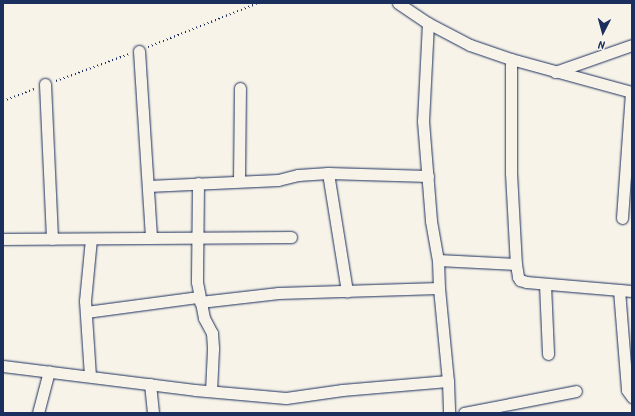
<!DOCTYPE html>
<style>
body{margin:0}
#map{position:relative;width:635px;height:416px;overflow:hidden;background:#f7f3e8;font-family:Kalam,sans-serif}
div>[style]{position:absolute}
.path>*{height:2px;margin-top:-1px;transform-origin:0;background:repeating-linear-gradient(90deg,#1b2f5e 0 1px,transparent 0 4px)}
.roads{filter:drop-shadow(0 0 1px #1b2f5e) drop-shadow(0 0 1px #1b2f5e)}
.minor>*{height:11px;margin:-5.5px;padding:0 5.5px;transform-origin:5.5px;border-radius:5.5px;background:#f7f3e8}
span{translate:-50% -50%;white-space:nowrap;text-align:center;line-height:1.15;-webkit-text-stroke:3px #f7f3e8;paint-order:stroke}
.frame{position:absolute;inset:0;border:4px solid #1b2f5e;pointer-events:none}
.north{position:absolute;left:583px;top:12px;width:40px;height:40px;-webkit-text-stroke:3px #f7f3e8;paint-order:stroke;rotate:186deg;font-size:11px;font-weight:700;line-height:16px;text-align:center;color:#1b2f5e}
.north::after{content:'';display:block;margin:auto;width:14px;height:18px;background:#1b2f5e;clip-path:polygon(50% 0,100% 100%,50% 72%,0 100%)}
</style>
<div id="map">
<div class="path">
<div style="left:148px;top:47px;width:118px;rotate:-21.8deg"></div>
<div style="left:56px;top:81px;width:78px;rotate:-20.3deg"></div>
<div style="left:3px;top:101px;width:34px;rotate:-21deg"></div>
</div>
<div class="roads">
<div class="minor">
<div style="left:398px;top:3px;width:36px;rotate:34deg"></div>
<div style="left:428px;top:23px;width:47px;rotate:27.6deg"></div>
<div style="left:470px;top:45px;width:43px;rotate:18.9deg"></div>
<div style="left:511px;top:59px;width:125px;rotate:15.3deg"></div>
<div style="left:428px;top:23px;width:98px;rotate:92.9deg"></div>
<div style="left:423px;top:121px;width:100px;rotate:85.4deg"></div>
<div style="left:431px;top:221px;width:40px;rotate:80deg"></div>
<div style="left:438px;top:260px;width:28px;rotate:88deg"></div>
<div style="left:439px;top:288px;width:93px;rotate:84.5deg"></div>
<div style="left:448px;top:381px;width:32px;rotate:88deg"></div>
<div style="left:139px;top:51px;width:187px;rotate:86.3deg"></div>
<div style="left:511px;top:59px;width:114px;rotate:90deg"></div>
<div style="left:511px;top:173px;width:91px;rotate:86.9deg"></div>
<div style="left:555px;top:72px;width:82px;rotate:-19.3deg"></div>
<div style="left:45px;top:84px;width:155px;rotate:87.4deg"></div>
<div style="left:328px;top:173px;width:120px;rotate:80.9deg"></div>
<div style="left:239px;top:181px;width:93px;rotate:-89.4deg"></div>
<div style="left:198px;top:183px;width:99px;rotate:90.6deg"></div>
<div style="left:197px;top:282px;width:37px;rotate:79deg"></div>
<div style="left:204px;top:318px;width:17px;rotate:62deg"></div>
<div style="left:212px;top:333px;width:16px;rotate:86deg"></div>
<div style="left:213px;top:349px;width:42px;rotate:92.7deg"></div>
<div style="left:148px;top:186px;width:130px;rotate:-2.6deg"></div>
<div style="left:278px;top:180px;width:21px;rotate:-14deg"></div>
<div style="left:298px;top:175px;width:30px;rotate:-4deg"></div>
<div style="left:328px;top:173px;width:100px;rotate:1.7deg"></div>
<div style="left:622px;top:218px;width:126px;rotate:-85.9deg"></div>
<div style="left:3px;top:239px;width:288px;rotate:-0.4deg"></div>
<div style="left:438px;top:260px;width:78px;rotate:2.9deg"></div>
<div style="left:516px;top:264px;width:13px;rotate:81deg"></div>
<div style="left:518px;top:277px;width:4px;rotate:56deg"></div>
<div style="left:520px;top:280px;width:6px;rotate:18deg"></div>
<div style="left:526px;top:282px;width:106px;rotate:4.9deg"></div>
<div style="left:545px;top:284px;width:70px;rotate:87.5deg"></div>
<div style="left:619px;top:290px;width:100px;rotate:85.4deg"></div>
<div style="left:627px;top:390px;width:9px;rotate:54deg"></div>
<div style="left:200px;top:302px;width:79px;rotate:-6.6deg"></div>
<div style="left:278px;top:293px;width:161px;rotate:-1.8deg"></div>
<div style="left:86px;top:312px;width:114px;rotate:-7.6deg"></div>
<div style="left:3px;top:366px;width:193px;rotate:7.1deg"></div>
<div style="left:195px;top:390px;width:91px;rotate:5deg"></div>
<div style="left:286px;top:398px;width:57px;rotate:-8.1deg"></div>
<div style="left:342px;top:390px;width:106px;rotate:-4.9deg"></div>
<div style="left:90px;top:376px;width:75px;rotate:-93.8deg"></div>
<div style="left:85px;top:301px;width:62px;rotate:-84.5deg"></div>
<div style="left:150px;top:384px;width:29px;rotate:84deg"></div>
<div style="left:38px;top:413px;width:43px;rotate:-75.3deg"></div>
<div style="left:464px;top:413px;width:114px;rotate:-11.1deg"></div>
</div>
</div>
<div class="frame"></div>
<div class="north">N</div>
</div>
